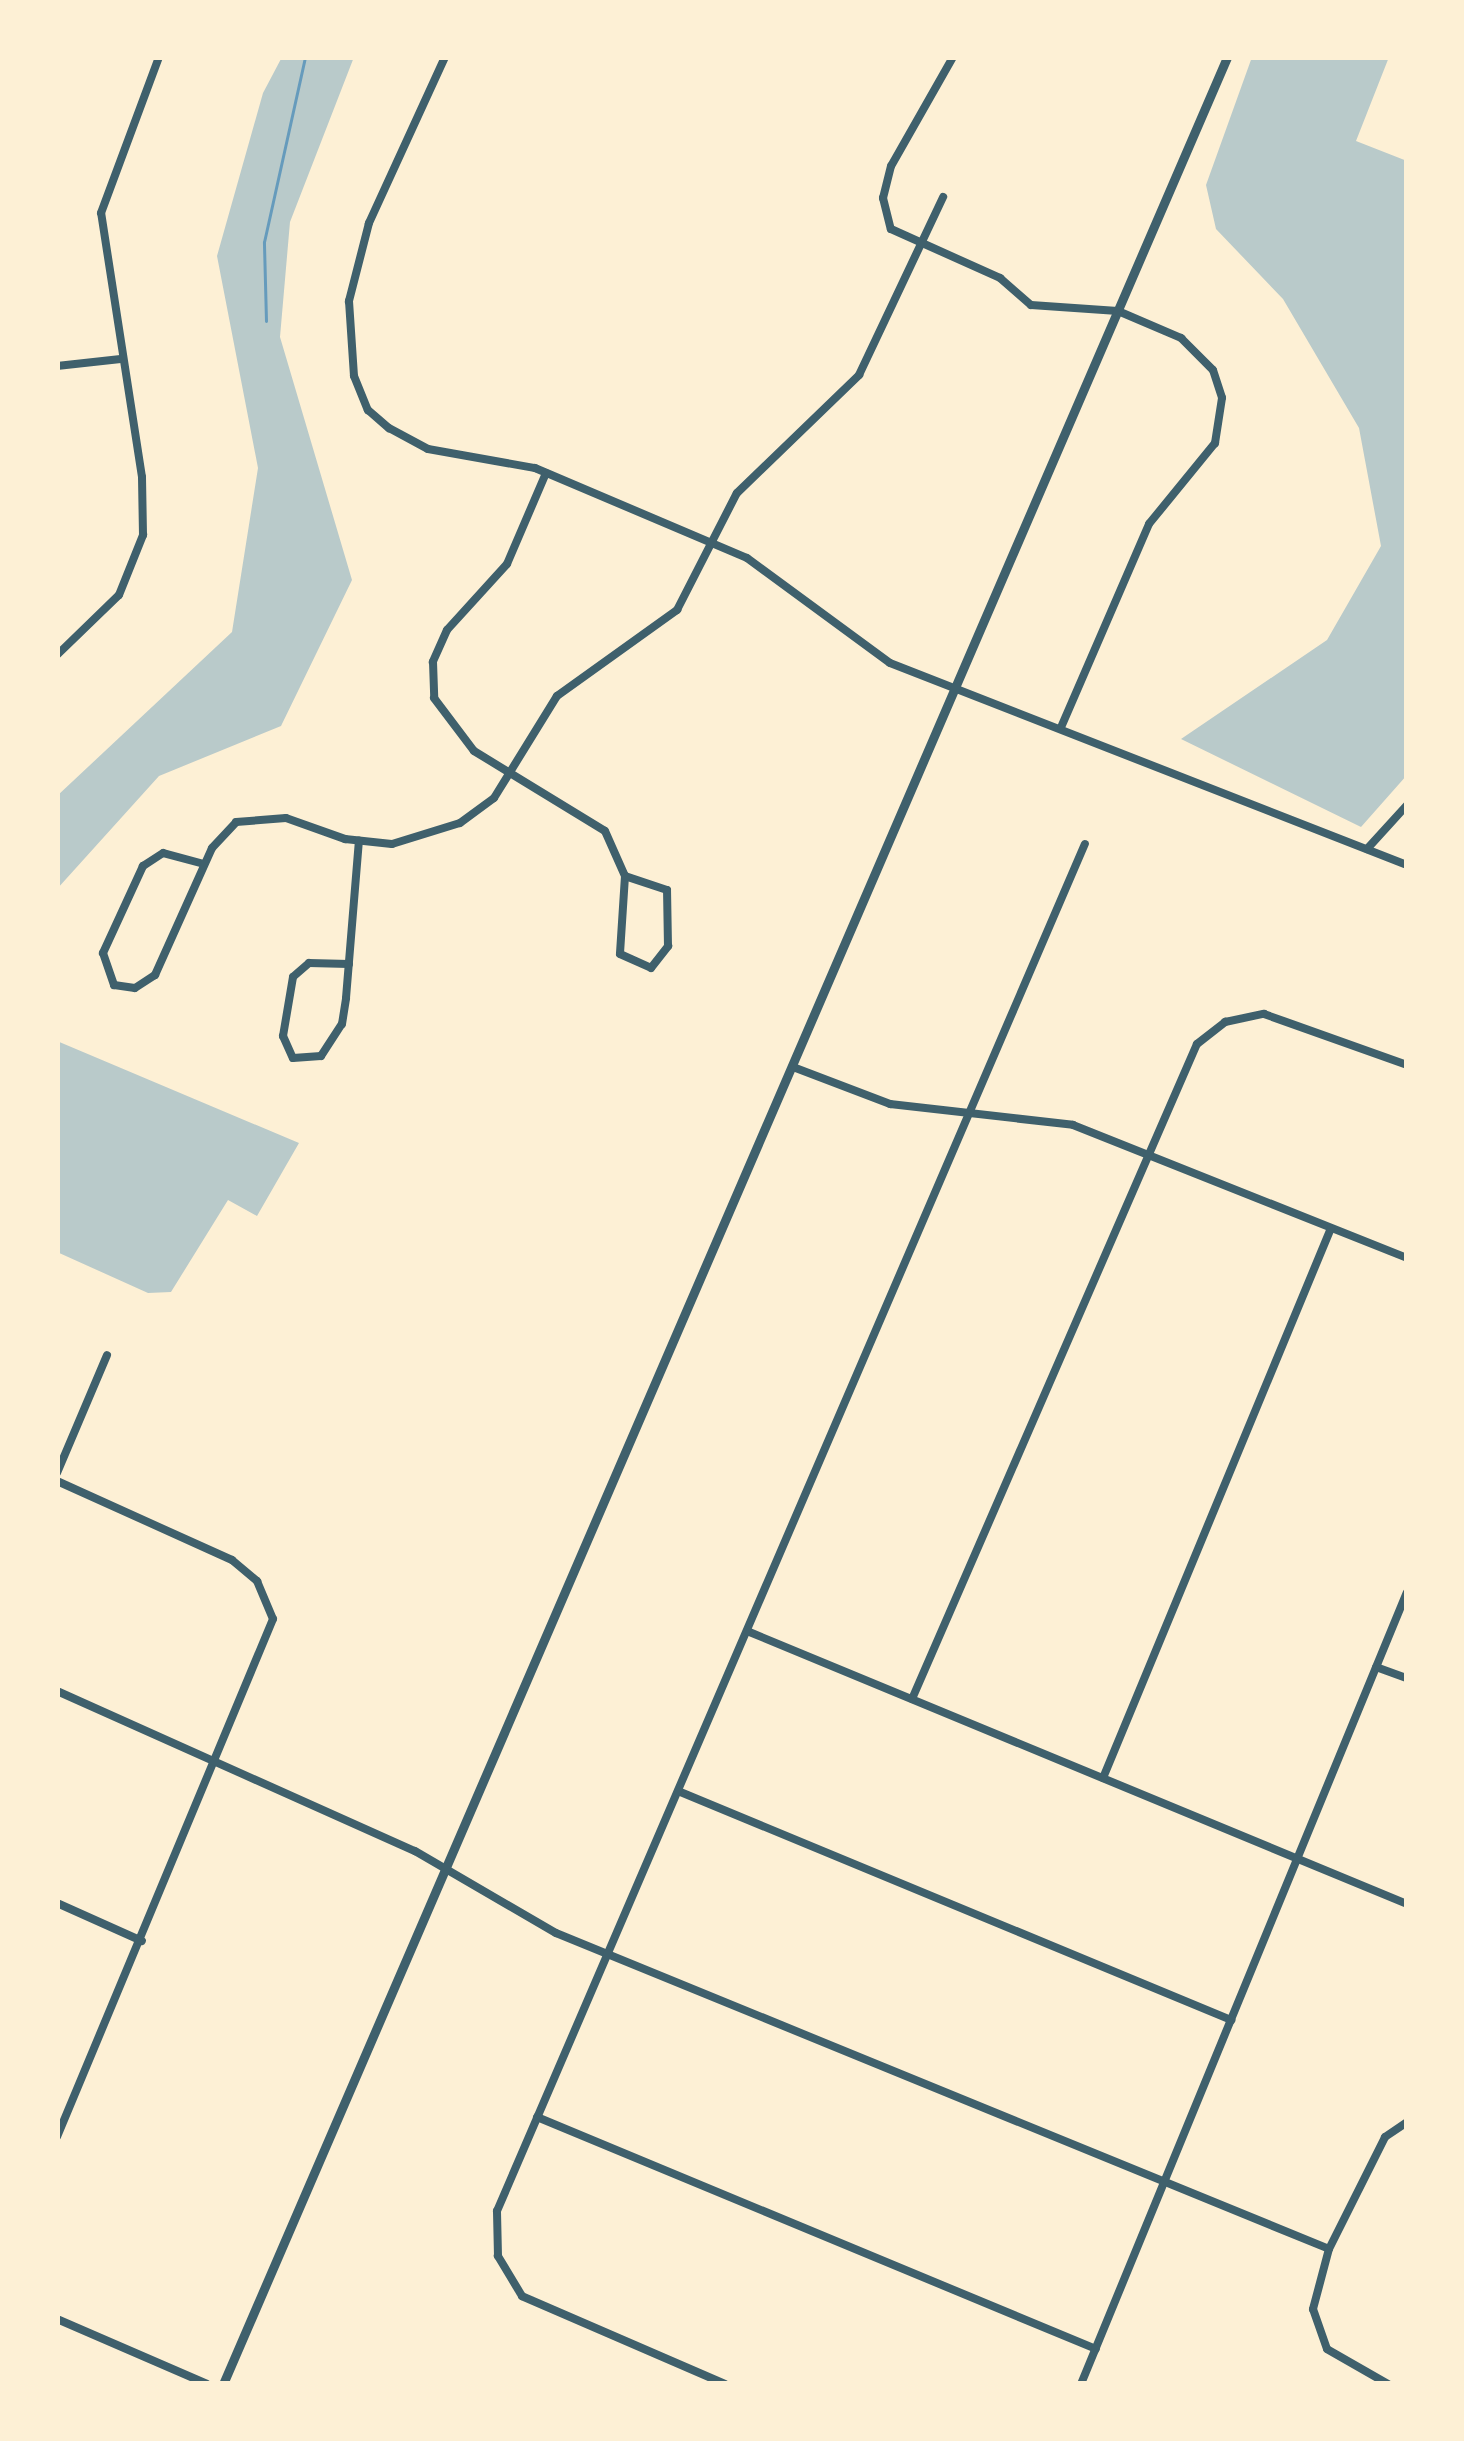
<!DOCTYPE html>
<style>
body{margin:0}
#map{position:relative;width:1464px;height:2441px;overflow:hidden;background:#fdf0d5;font-family:"DejaVu Sans",sans-serif}
div>[style]{position:absolute}
.green>*{inset:0;background:#b9caca}
.stream>*{height:3px;margin:-1.5px;padding:0 1.5px;transform-origin:1.5px;border-radius:1.5px;background:#669bbc}
.minor>*{height:8px;margin:-4px;padding:0 4px;transform-origin:4px;border-radius:4px;background:#3f606c}
.tertiary>*{height:9px;margin:-4.5px;padding:0 4.5px;transform-origin:4.5px;border-radius:4.5px;background:#3f606c}
span{translate:-50% -50%;white-space:nowrap;text-align:center;line-height:1.15;-webkit-text-stroke:9px #fdf0d5;paint-order:stroke}
.frame{position:absolute;inset:0;border:60px solid #fdf0d5;pointer-events:none}
</style>
<div id="map">
<div class="green">
<div style="clip-path:polygon(282px 57px,354px 57px,290px 222px,280px 337px,352px 580px,281px 726px,159px 776px,57px 889px,57px 796px,232px 632px,258px 468px,217px 256px,263px 93px)"></div>
<div style="clip-path:polygon(1252px 57px,1389px 57px,1356px 141px,1407px 161px,1407px 775px,1361px 827px,1181px 739px,1327px 640px,1381px 546px,1359px 428px,1283px 299px,1216px 229px,1206px 185px)"></div>
<div style="clip-path:polygon(57px 1041px,299px 1143px,257px 1216px,228px 1200px,171px 1292px,148px 1293px,57px 1252px)"></div>
</div>
<div class="stream">
<div style="left:266px;top:321px;width:79px;rotate:-91.5deg"></div>
<div style="left:264px;top:242px;width:189px;rotate:-77.5deg"></div>
</div>
<div class="minor">
<div style="left:445px;top:57px;width:183px;rotate:114.6deg"></div>
<div style="left:369px;top:223px;width:81px;rotate:104.4deg"></div>
<div style="left:349px;top:301px;width:75px;rotate:86.2deg"></div>
<div style="left:354px;top:376px;width:37px;rotate:68deg"></div>
<div style="left:368px;top:410px;width:28px;rotate:41deg"></div>
<div style="left:389px;top:428px;width:44px;rotate:28.3deg"></div>
<div style="left:428px;top:449px;width:109px;rotate:10.1deg"></div>
<div style="left:535px;top:468px;width:230px;rotate:23deg"></div>
<div style="left:747px;top:558px;width:177px;rotate:36.3deg"></div>
<div style="left:890px;top:663px;width:555px;rotate:21.34deg"></div>
<div style="left:953px;top:57px;width:125px;rotate:119.6deg"></div>
<div style="left:891px;top:166px;width:33px;rotate:104deg"></div>
<div style="left:883px;top:198px;width:32px;rotate:76deg"></div>
<div style="left:891px;top:229px;width:120px;rotate:24.2deg"></div>
<div style="left:1000px;top:278px;width:41px;rotate:41.1deg"></div>
<div style="left:1031px;top:305px;width:87px;rotate:3.9deg"></div>
<div style="left:1118px;top:311px;width:69px;rotate:23.2deg"></div>
<div style="left:1181px;top:338px;width:45px;rotate:45deg"></div>
<div style="left:1213px;top:370px;width:29px;rotate:72deg"></div>
<div style="left:1222px;top:398px;width:46px;rotate:98.8deg"></div>
<div style="left:1215px;top:443px;width:104px;rotate:129.2deg"></div>
<div style="left:1149px;top:524px;width:221px;rotate:113.4deg"></div>
<div style="left:57px;top:366px;width:64px;rotate:-6.2deg"></div>
<div style="left:546px;top:473px;width:99px;rotate:113.2deg"></div>
<div style="left:507px;top:564px;width:89px;rotate:132.3deg"></div>
<div style="left:447px;top:630px;width:35px;rotate:114deg"></div>
<div style="left:433px;top:662px;width:36px;rotate:88deg"></div>
<div style="left:434px;top:698px;width:66px;rotate:53deg"></div>
<div style="left:474px;top:751px;width:153px;rotate:31.4deg"></div>
<div style="left:605px;top:831px;width:49px;rotate:66deg"></div>
<div style="left:625px;top:876px;width:78px;rotate:93.7deg"></div>
<div style="left:620px;top:954px;width:34px;rotate:24deg"></div>
<div style="left:651px;top:968px;width:28px;rotate:-52deg"></div>
<div style="left:668px;top:946px;width:56px;rotate:-91deg"></div>
<div style="left:667px;top:890px;width:44px;rotate:-161.6deg"></div>
<div style="left:57px;top:655px;width:86px;rotate:-44.1deg"></div>
<div style="left:119px;top:595px;width:65px;rotate:-68.2deg"></div>
<div style="left:143px;top:535px;width:58px;rotate:-91deg"></div>
<div style="left:142px;top:477px;width:267px;rotate:-98.8deg"></div>
<div style="left:101px;top:213px;width:166px;rotate:-69.6deg"></div>
<div style="left:1367px;top:849px;width:59px;rotate:-47.7deg"></div>
<div style="left:204px;top:864px;width:42px;rotate:-165deg"></div>
<div style="left:163px;top:853px;width:24px;rotate:147deg"></div>
<div style="left:143px;top:866px;width:96px;rotate:114.7deg"></div>
<div style="left:103px;top:953px;width:34px;rotate:71deg"></div>
<div style="left:114px;top:985px;width:21px;rotate:8deg"></div>
<div style="left:135px;top:988px;width:24px;rotate:-33deg"></div>
<div style="left:155px;top:975px;width:139px;rotate:-65.8deg"></div>
<div style="left:212px;top:848px;width:35px;rotate:-47deg"></div>
<div style="left:236px;top:822px;width:50px;rotate:-4.6deg"></div>
<div style="left:286px;top:818px;width:63px;rotate:19.6deg"></div>
<div style="left:345px;top:839px;width:47px;rotate:6.1deg"></div>
<div style="left:392px;top:844px;width:71px;rotate:-17.2deg"></div>
<div style="left:460px;top:823px;width:42px;rotate:-36.3deg"></div>
<div style="left:494px;top:798px;width:120px;rotate:-58.3deg"></div>
<div style="left:557px;top:696px;width:148px;rotate:-35.6deg"></div>
<div style="left:677px;top:610px;width:131px;rotate:-62.9deg"></div>
<div style="left:737px;top:493px;width:170px;rotate:-44deg"></div>
<div style="left:859px;top:375px;width:197px;rotate:-64.7deg"></div>
<div style="left:349px;top:964px;width:40px;rotate:-178.6deg"></div>
<div style="left:309px;top:963px;width:21px;rotate:139deg"></div>
<div style="left:293px;top:977px;width:60px;rotate:99.6deg"></div>
<div style="left:283px;top:1036px;width:24px;rotate:66deg"></div>
<div style="left:293px;top:1058px;width:28px;rotate:-4deg"></div>
<div style="left:321px;top:1056px;width:38px;rotate:-57deg"></div>
<div style="left:342px;top:1024px;width:26px;rotate:-81deg"></div>
<div style="left:346px;top:998px;width:158px;rotate:-85.3deg"></div>
<div style="left:793px;top:1067px;width:104px;rotate:20.9deg"></div>
<div style="left:890px;top:1104px;width:184px;rotate:6.5deg"></div>
<div style="left:1073px;top:1125px;width:360px;rotate:21.7deg"></div>
<div style="left:57px;top:1473px;width:128px;rotate:-67deg"></div>
<div style="left:57px;top:1481px;width:192px;rotate:24.3deg"></div>
<div style="left:232px;top:1560px;width:33px;rotate:40deg"></div>
<div style="left:257px;top:1581px;width:41px;rotate:67.2deg"></div>
<div style="left:273px;top:1619px;width:561px;rotate:112.64deg"></div>
<div style="left:747px;top:1631px;width:714px;rotate:22.47deg"></div>
<div style="left:1376px;top:1667px;width:33px;rotate:20deg"></div>
<div style="left:57px;top:1691px;width:392px;rotate:24.1deg"></div>
<div style="left:415px;top:1851px;width:163px;rotate:30.2deg"></div>
<div style="left:556px;top:1933px;width:835px;rotate:22.23deg"></div>
<div style="left:912px;top:1699px;width:714px;rotate:-66.49deg"></div>
<div style="left:1197px;top:1044px;width:36px;rotate:-38deg"></div>
<div style="left:1225px;top:1022px;width:40px;rotate:-12deg"></div>
<div style="left:1264px;top:1014px;width:152px;rotate:19.6deg"></div>
<div style="left:1103px;top:1778px;width:595px;rotate:-67.48deg"></div>
<div style="left:678px;top:1791px;width:599px;rotate:22.49deg"></div>
<div style="left:57px;top:1903px;width:93px;rotate:24.1deg"></div>
<div style="left:537px;top:2117px;width:605px;rotate:22.54deg"></div>
<div style="left:57px;top:2319px;width:163px;rotate:23.4deg"></div>
<div style="left:725px;top:2384px;width:221px;rotate:-156.6deg"></div>
<div style="left:522px;top:2296px;width:47px;rotate:-121deg"></div>
<div style="left:498px;top:2256px;width:45px;rotate:-91.3deg"></div>
<div style="left:497px;top:2211px;width:1488px;rotate:-66.73deg"></div>
<div style="left:1081px;top:2384px;width:856px;rotate:-67.63deg"></div>
<div style="left:1388px;top:2384px;width:70px;rotate:-150.2deg"></div>
<div style="left:1327px;top:2349px;width:42px;rotate:-109.3deg"></div>
<div style="left:1313px;top:2309px;width:62px;rotate:-75.1deg"></div>
<div style="left:1329px;top:2249px;width:125px;rotate:-63.4deg"></div>
<div style="left:1385px;top:2137px;width:27px;rotate:-34deg"></div>
</div>
<div class="tertiary">
<div style="left:223px;top:2384px;width:2534px;rotate:-66.66deg"></div>
</div>
<div class="frame"></div>
</div>
